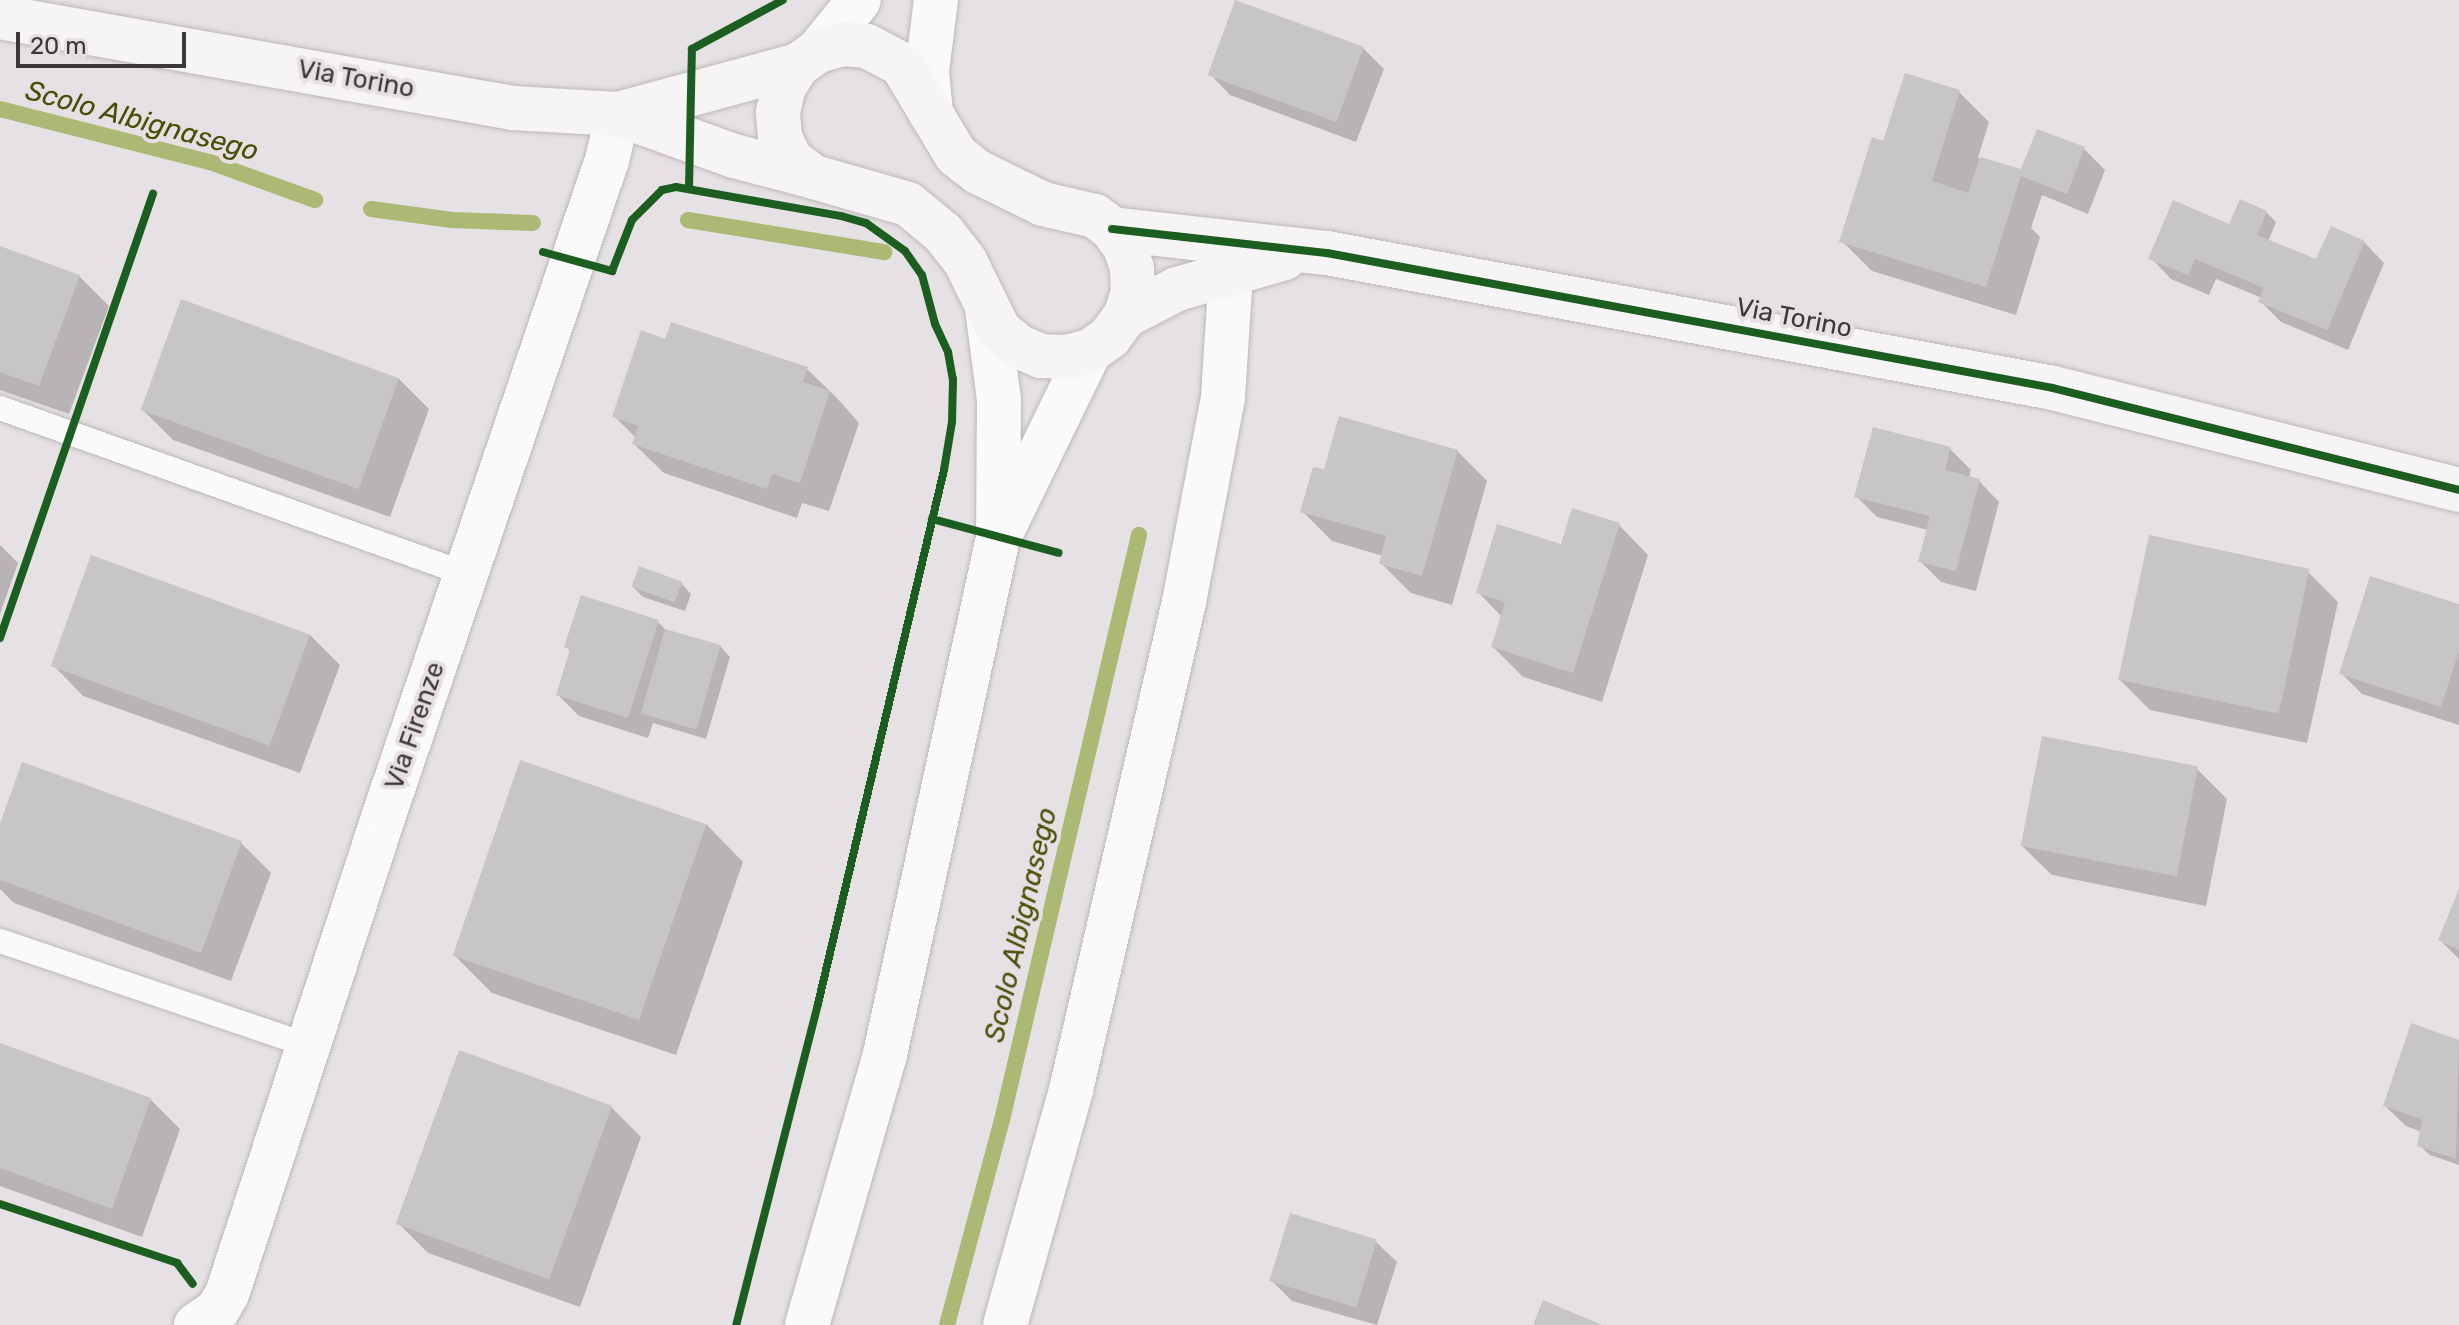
<!DOCTYPE html>
<style>
body{margin:0}
#map{position:relative;width:2459px;height:1325px;overflow:hidden;background:#e6e1e4;font-family:Rubik,sans-serif}
div>[style]{position:absolute}
.shadow>*{inset:0;background:#0003}
.stream>*{height:16px;margin:-8px;padding:0 8px;transform-origin:8px;border-radius:8px;background:#abb974}
.building>*{inset:0;background:#c8c5c7;transform-origin:0 0}
.roads{filter:drop-shadow(0 0 2px #bcb8ba) drop-shadow(0 0 2px #bcb8ba)}
.lane>*{height:24px;margin:-12px;padding:0 12px;transform-origin:12px;border-radius:12px;background:#fbfafb}
.street>*{height:44px;margin:-22px;padding:0 22px;transform-origin:22px;border-radius:22px;background:#fbfafb}
.secondary>*{height:44px;margin:-22px;padding:0 22px;transform-origin:22px;border-radius:22px;background:#f7f4f6}
.cycleway>*{height:8px;margin:-4px;padding:0 4px;transform-origin:4px;border-radius:4px;background:#1b5e20}
span{translate:-50% -50%;white-space:nowrap;text-align:center;line-height:1.15;-webkit-text-stroke:8px #e8dfe5;paint-order:stroke}
.street-label{font-size:26px;color:#3b383a}
.water-label{font-size:28px;color:#455205;font-style:italic}
.scale{position:absolute;left:16px;top:32px;width:170px;height:36px;box-sizing:border-box;border:4px solid #3b383a;border-top:0;padding-left:10px;font-size:24px;line-height:28px;white-space:nowrap;color:#3b383a;-webkit-text-stroke:6px #e8dfe5;paint-order:stroke}
</style>
<div id="map">
<div class="shadow">
<div style="clip-path:polygon(1363px 48px,1384px 69px,1356px 142px,1230px 95px,1210px 74px)"></div>
<div style="clip-path:polygon(1959px 92px,1989px 122px,1978px 158px,2022px 172px,2084px 149px,2105px 170px,2088px 214px,2042px 195px,2031px 228px,2040px 237px,2016px 315px,1872px 271px,1842px 241px,1885px 143px)"></div>
<div style="clip-path:polygon(2266px 212px,2276px 222px,2268px 242px,2317px 262px,2364px 242px,2384px 263px,2348px 350px,2281px 322px,2260px 301px,2262px 298px,2216px 279px,2209px 295px,2171px 279px,2151px 258px)"></div>
<div style="clip-path:polygon(0 248px,79px 276px,109px 306px,69px 414px,0 390px)"></div>
<div style="clip-path:polygon(182px 302px,399px 379px,429px 409px,390px 517px,173px 440px,143px 410px)"></div>
<div style="clip-path:polygon(667px 341px,807px 369px,837px 398px,859px 423px,829px 511px,802px 503px,797px 518px,664px 473px,634px 444px,636px 438px,614px 416px)"></div>
<div style="clip-path:polygon(1950px 449px,1971px 470px,1969px 478px,1979px 481px,1999px 502px,1976px 591px,1941px 582px,1920px 561px,1928px 530px,1877px 517px,1856px 496px)"></div>
<div style="clip-path:polygon(1457px 451px,1487px 481px,1452px 605px,1411px 593px,1381px 563px,1383px 556px,1332px 541px,1302px 511px,1326px 472px)"></div>
<div style="clip-path:polygon(1619px 525px,1648px 555px,1602px 702px,1523px 677px,1493px 647px,1502px 617px,1478px 592px,1562px 546px)"></div>
<div style="clip-path:polygon(0 545px,18px 563px,0 614px)"></div>
<div style="clip-path:polygon(2308px 572px,2338px 602px,2307px 743px,2150px 710px,2120px 680px)"></div>
<div style="clip-path:polygon(681px 583px,691px 594px,685px 611px,643px 597px,633px 587px)"></div>
<div style="clip-path:polygon(582px 597px,658px 622px,668px 632px,720px 646px,730px 657px,706px 739px,653px 723px,648px 738px,579px 716px,558px 695px,572px 652px,566px 647px)"></div>
<div style="clip-path:polygon(2459px 606px,2459px 725px,2362px 694px,2341px 673px)"></div>
<div style="clip-path:polygon(310px 635px,340px 665px,300px 773px,83px 696px,54px 666px)"></div>
<div style="clip-path:polygon(2197px 769px,2227px 799px,2206px 906px,2052px 875px,2022px 846px)"></div>
<div style="clip-path:polygon(706px 824px,743px 862px,676px 1055px,492px 993px,455px 956px)"></div>
<div style="clip-path:polygon(0 830px,241px 843px,271px 873px,231px 981px,14px 903px,0 889px)"></div>
<div style="clip-path:polygon(2459px 894px,2459px 959px,2440px 940px)"></div>
<div style="clip-path:polygon(2412px 1026px,2459px 1042px,2459px 1165px,2430px 1155px,2419px 1145px,2422px 1132px,2406px 1126px,2385px 1106px)"></div>
<div style="clip-path:polygon(0 1045px,150px 1099px,180px 1129px,142px 1237px,0 1186px)"></div>
<div style="clip-path:polygon(611px 1107px,641px 1137px,580px 1307px,428px 1253px,398px 1223px)"></div>
<div style="clip-path:polygon(1376px 1242px,1397px 1262px,1377px 1325px,1292px 1301px,1271px 1280px)"></div>
</div>
<div class="stream">
<div style="left:0;top:109px;width:217px;rotate:14.2deg"></div>
<div style="left:210px;top:162px;width:112px;rotate:19.9deg"></div>
<div style="left:371px;top:209px;width:82px;rotate:7.7deg"></div>
<div style="left:452px;top:220px;width:81px;rotate:2.1deg"></div>
<div style="left:688px;top:220px;width:199px;rotate:9.3deg"></div>
<div style="left:947px;top:1325px;width:212px;rotate:-75deg"></div>
<div style="left:1002px;top:1120px;width:601px;rotate:-76.82deg"></div>
</div>
<div class="building">
<div style="left:1235px;top:0;width:137px;height:80px;rotate:20deg"></div>
<div style="clip-path:polygon(1905px 73px,1960px 90px,1932px 181px,1968px 193px,1980px 157px,2021px 169px,2037px 129px,2085px 147px,2067px 194px,2021px 176px,1986px 287px,1839px 242px,1872px 137px,1883px 141px)"></div>
<div style="clip-path:polygon(2240px 199px,2267px 211px,2257px 235px,2316px 259px,2331px 226px,2365px 241px,2327px 330px,2258px 302px,2264px 288px,2195px 259px,2188px 275px,2148px 259px,2173px 200px,2229px 224px)"></div>
<div style="clip-path:polygon(0 246px,80px 275px,39px 386px,0 372px)"></div>
<div style="left:181px;top:299px;width:232px;height:118px;rotate:20deg"></div>
<div style="clip-path:polygon(671px 322px,808px 367px,803px 382px,830px 391px,800px 483px,772px 474px,767px 489px,632px 444px,638px 426px,612px 417px,641px 330px,665px 339px)"></div>
<div style="clip-path:polygon(1339px 416px,1458px 450px,1422px 576px,1379px 564px,1386px 536px,1300px 512px,1313px 467px,1324px 469px)"></div>
<div style="clip-path:polygon(1873px 427px,1951px 447px,1945px 470px,1980px 479px,1956px 571px,1918px 562px,1930px 516px,1854px 497px)"></div>
<div style="clip-path:polygon(1572px 508px,1620px 523px,1573px 673px,1491px 647px,1505px 602px,1476px 593px,1497px 524px,1561px 544px)"></div>
<div style="left:2149px;top:535px;width:164px;height:148px;rotate:12deg"></div>
<div style="left:91px;top:555px;width:233px;height:118px;rotate:20deg"></div>
<div style="left:639px;top:566px;width:46px;height:22px;rotate:20deg"></div>
<div style="clip-path:polygon(2370px 576px,2459px 604px,2459px 651px,2441px 707px,2339px 674px)"></div>
<div style="clip-path:polygon(581px 595px,659px 620px,628px 718px,556px 695px,570px 649px,564px 647px)"></div>
<div style="left:665px;top:629px;width:58px;height:88px;rotate:16deg"></div>
<div style="left:2042px;top:736px;width:159px;height:112px;rotate:11deg"></div>
<div style="left:520px;top:760px;width:197px;height:207px;rotate:19deg"></div>
<div style="clip-path:polygon(22px 762px,242px 841px,201px 953px,0 880px,0 824px)"></div>
<div style="clip-path:polygon(2459px 889px,2459px 950px,2438px 940px)"></div>
<div style="clip-path:polygon(2411px 1023px,2459px 1040px,2456px 1159px,2417px 1146px,2422px 1119px,2383px 1106px)"></div>
<div style="clip-path:polygon(0 1043px,151px 1098px,112px 1209px,0 1168px)"></div>
<div style="left:459px;top:1050px;width:163px;height:185px;rotate:20deg"></div>
<div style="left:1290px;top:1213px;width:91px;height:71px;rotate:17deg"></div>
<div style="clip-path:polygon(1543px 1300px,1602px 1325px,1533px 1325px)"></div>
</div>
<div class="roads">
<div class="lane">
<div style="left:0;top:408px;width:497px;rotate:19.6deg"></div>
<div style="left:0;top:941px;width:325px;rotate:18.7deg"></div>
</div>
<div class="street">
<div style="left:818px;top:51px;width:65px;rotate:-51.2deg"></div>
<div style="left:931px;top:114px;width:43px;rotate:-95.3deg"></div>
<div style="left:927px;top:71px;width:72px;rotate:-82.8deg"></div>
<div style="left:1003px;top:529px;width:198px;rotate:-64deg"></div>
<div style="left:196px;top:1325px;width:25px;rotate:-34deg"></div>
<div style="left:217px;top:1311px;width:20px;rotate:-60deg"></div>
<div style="left:227px;top:1294px;width:507px;rotate:-71.85deg"></div>
<div style="left:385px;top:812px;width:689px;rotate:-71.2deg"></div>
<div style="left:607px;top:160px;width:47px;rotate:-76.6deg"></div>
<div style="left:807px;top:1325px;width:282px;rotate:-73.9deg"></div>
<div style="left:885px;top:1054px;width:528px;rotate:-77.65deg"></div>
<div style="left:998px;top:538px;width:138px;rotate:-89.6deg"></div>
<div style="left:999px;top:400px;width:93px;rotate:-97.4deg"></div>
<div style="left:1005px;top:1325px;width:244px;rotate:-74.3deg"></div>
<div style="left:1071px;top:1090px;width:501px;rotate:-76.96deg"></div>
<div style="left:1184px;top:602px;width:209px;rotate:-79.2deg"></div>
<div style="left:1223px;top:397px;width:124px;rotate:-86.3deg"></div>
</div>
<div class="secondary">
<div style="left:0;top:17px;width:521px;rotate:10.06deg"></div>
<div style="left:513px;top:108px;width:105px;rotate:3.3deg"></div>
<div style="left:618px;top:114px;width:123px;rotate:19.9deg"></div>
<div style="left:734px;top:156px;width:83px;rotate:14.7deg"></div>
<div style="left:843px;top:44px;width:24px;rotate:5deg"></div>
<div style="left:867px;top:46px;width:40px;rotate:28deg"></div>
<div style="left:902px;top:65px;width:105px;rotate:59deg"></div>
<div style="left:956px;top:155px;width:28px;rotate:38deg"></div>
<div style="left:978px;top:172px;width:72px;rotate:26.2deg"></div>
<div style="left:1043px;top:204px;width:53px;rotate:13deg"></div>
<div style="left:1095px;top:216px;width:21px;rotate:37deg"></div>
<div style="left:1112px;top:229px;width:22px;rotate:54deg"></div>
<div style="left:1125px;top:247px;width:22px;rotate:72deg"></div>
<div style="left:1132px;top:268px;width:24px;rotate:88deg"></div>
<div style="left:1133px;top:292px;width:25px;rotate:108deg"></div>
<div style="left:1125px;top:316px;width:26px;rotate:126deg"></div>
<div style="left:1110px;top:337px;width:24px;rotate:145deg"></div>
<div style="left:1090px;top:351px;width:25px;rotate:166deg"></div>
<div style="left:1066px;top:357px;width:25px;rotate:-178deg"></div>
<div style="left:1041px;top:356px;width:25px;rotate:-157deg"></div>
<div style="left:1018px;top:346px;width:25px;rotate:-140deg"></div>
<div style="left:999px;top:330px;width:77px;rotate:-116.2deg"></div>
<div style="left:965px;top:261px;width:36px;rotate:-128deg"></div>
<div style="left:943px;top:233px;width:45px;rotate:-140.4deg"></div>
<div style="left:908px;top:204px;width:98px;rotate:-164deg"></div>
<div style="left:814px;top:177px;width:29px;rotate:-144deg"></div>
<div style="left:791px;top:160px;width:25px;rotate:-116deg"></div>
<div style="left:780px;top:137px;width:25px;rotate:-95deg"></div>
<div style="left:778px;top:112px;width:26px;rotate:-77deg"></div>
<div style="left:784px;top:87px;width:26px;rotate:-58deg"></div>
<div style="left:798px;top:65px;width:24px;rotate:-35deg"></div>
<div style="left:818px;top:51px;width:26px;rotate:-16deg"></div>
<div style="left:618px;top:114px;width:187px;rotate:-15.2deg"></div>
<div style="left:1112px;top:229px;width:216px;rotate:6.4deg"></div>
<div style="left:1327px;top:253px;width:738px;rotate:10.53deg"></div>
<div style="left:2053px;top:388px;width:419px;rotate:14.1deg"></div>
<div style="left:1125px;top:316px;width:59px;rotate:-27.4deg"></div>
<div style="left:1177px;top:289px;width:112px;rotate:-16deg"></div>
</div>
</div>
<div class="cycleway">
<div style="left:689px;top:188px;width:139px;rotate:-88.8deg"></div>
<div style="left:692px;top:49px;width:103px;rotate:-28.3deg"></div>
<div style="left:1112px;top:229px;width:216px;rotate:6.4deg"></div>
<div style="left:1327px;top:253px;width:738px;rotate:10.53deg"></div>
<div style="left:2053px;top:388px;width:419px;rotate:14.1deg"></div>
<div style="left:543px;top:252px;width:72px;rotate:15.4deg"></div>
<div style="left:612px;top:271px;width:55px;rotate:-68.6deg"></div>
<div style="left:632px;top:220px;width:42px;rotate:-45deg"></div>
<div style="left:662px;top:190px;width:14px;rotate:-12deg"></div>
<div style="left:676px;top:187px;width:168px;rotate:10deg"></div>
<div style="left:841px;top:216px;width:26px;rotate:16deg"></div>
<div style="left:866px;top:223px;width:48px;rotate:35.7deg"></div>
<div style="left:905px;top:251px;width:29px;rotate:55deg"></div>
<div style="left:922px;top:275px;width:51px;rotate:75.1deg"></div>
<div style="left:935px;top:324px;width:31px;rotate:65deg"></div>
<div style="left:948px;top:352px;width:27px;rotate:80deg"></div>
<div style="left:953px;top:379px;width:43px;rotate:91.3deg"></div>
<div style="left:952px;top:422px;width:49px;rotate:99.5deg"></div>
<div style="left:944px;top:470px;width:549px;rotate:103.28deg"></div>
<div style="left:818px;top:1004px;width:331px;rotate:104.3deg"></div>
<div style="left:932px;top:519px;width:131px;rotate:15deg"></div>
<div style="left:0;top:638px;width:470px;rotate:-71deg"></div>
<div style="left:0;top:1204px;width:187px;rotate:18.4deg"></div>
<div style="left:177px;top:1263px;width:26px;rotate:53deg"></div>
</div>
<div class="street-label">
<span style="left:356px;top:79px;rotate:10deg">Via Torino</span>
<span style="left:1794px;top:318px;rotate:11deg">Via Torino</span>
<span style="left:415px;top:726px;rotate:-71deg">Via Firenze</span>
</div>
<div class="water-label">
<span style="left:142px;top:121px;rotate:15deg">Scolo Albignasego</span>
<span style="left:1021px;top:925px;rotate:-77deg">Scolo Albignasego</span>
</div>
<div class="scale">20 m</div>
</div>
